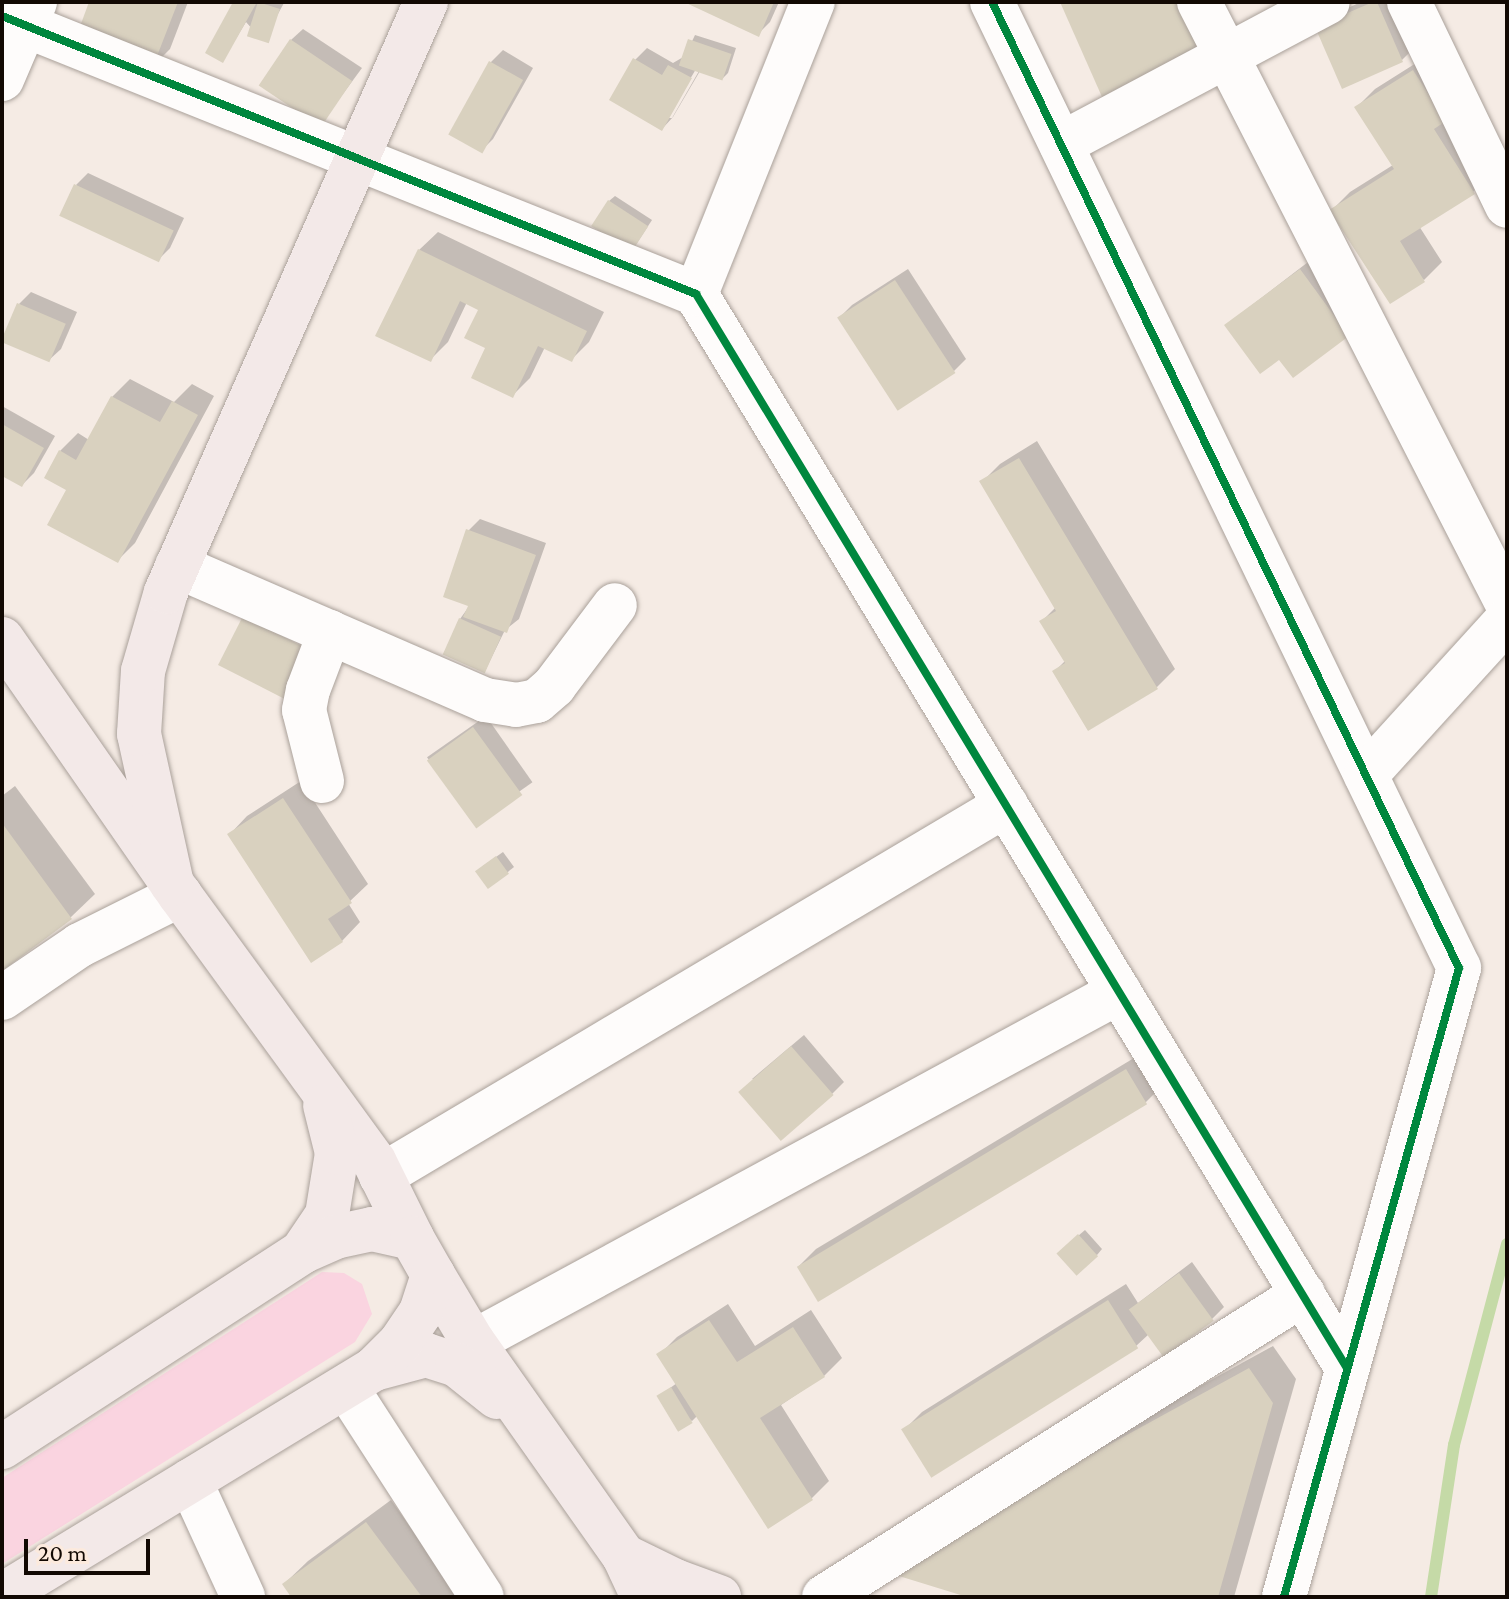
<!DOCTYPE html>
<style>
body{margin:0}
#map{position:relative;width:1509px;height:1599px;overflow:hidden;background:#f5ebe4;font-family:"Crimson Pro",serif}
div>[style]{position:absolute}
.green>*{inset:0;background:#fad4e0}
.shadow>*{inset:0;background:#0003;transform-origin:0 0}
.stream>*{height:12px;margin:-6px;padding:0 6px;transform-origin:6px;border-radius:6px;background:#c5daa7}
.building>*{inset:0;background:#d9d1bf;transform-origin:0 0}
.roads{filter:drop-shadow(0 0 2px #aaa19a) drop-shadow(0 0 2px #aaa19a)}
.minor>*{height:44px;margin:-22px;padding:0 22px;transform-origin:22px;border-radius:22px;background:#fefcfb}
.major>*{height:44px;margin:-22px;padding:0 22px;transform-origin:22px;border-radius:22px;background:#f3e9e8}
.cycleway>*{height:8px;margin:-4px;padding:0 4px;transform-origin:4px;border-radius:4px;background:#00873e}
span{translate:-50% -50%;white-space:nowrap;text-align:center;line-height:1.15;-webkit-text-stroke:6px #fceadd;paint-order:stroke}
.frame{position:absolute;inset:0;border:4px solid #120903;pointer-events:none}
.scale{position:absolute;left:24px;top:1539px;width:126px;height:36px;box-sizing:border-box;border:4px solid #120903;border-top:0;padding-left:10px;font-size:24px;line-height:28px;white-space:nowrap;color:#120903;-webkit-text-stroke:6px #fceadd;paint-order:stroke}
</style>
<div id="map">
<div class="green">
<div style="clip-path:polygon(322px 1272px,344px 1273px,362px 1284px,372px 1314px,355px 1342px,2px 1564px,2px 1478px)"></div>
</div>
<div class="shadow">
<div style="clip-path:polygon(91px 2px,188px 2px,170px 49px,152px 67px)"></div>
<div style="clip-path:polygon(235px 2px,284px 3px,263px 41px,246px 22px,223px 60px)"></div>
<div style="clip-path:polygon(689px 2px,779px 2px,770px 22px,758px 34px)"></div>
<div style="clip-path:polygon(1361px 2px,1394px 2px,1414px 48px,1402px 60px,1330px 16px)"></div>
<div style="clip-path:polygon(303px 29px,362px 68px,320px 125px,291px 40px)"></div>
<div style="clip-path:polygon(evenodd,695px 35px,736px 48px,728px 73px,722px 79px,700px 71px,673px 117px,662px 129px,635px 60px,647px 48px,673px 63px,685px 56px,695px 35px,696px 69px,699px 71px,672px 118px,667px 118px,696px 69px)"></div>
<div style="clip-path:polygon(503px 50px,533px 68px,493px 139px,481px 151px,491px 62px)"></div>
<div style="clip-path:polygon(1432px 53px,1491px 174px,1473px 192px,1419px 226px,1442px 262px,1424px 280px,1332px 210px,1350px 192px,1393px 165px,1357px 107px,1375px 89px)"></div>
<div style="clip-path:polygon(88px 173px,184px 218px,170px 248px,158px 260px,76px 185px)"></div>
<div style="clip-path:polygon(615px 196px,652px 220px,637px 243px,609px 201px)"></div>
<div style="clip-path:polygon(438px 232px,604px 312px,589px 342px,571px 360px,545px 347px,530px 378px,512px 396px,488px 348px,481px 309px,467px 302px,448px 342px,430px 360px,419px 250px)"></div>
<div style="clip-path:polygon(1312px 259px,1360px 323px,1279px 357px,1226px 325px)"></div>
<div style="clip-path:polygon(908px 269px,966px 359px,954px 371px,840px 317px,852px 305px)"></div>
<div style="clip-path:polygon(31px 292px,77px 312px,61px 349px,49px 360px,19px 304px)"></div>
<div style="clip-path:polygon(130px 379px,174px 402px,192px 384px,214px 396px,135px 543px,117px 561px,68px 490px,60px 451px,78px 433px,89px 440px,112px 397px)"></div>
<div style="clip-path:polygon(2px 406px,55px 436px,34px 473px,22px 485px,2px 474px)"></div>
<div style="clip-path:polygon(1037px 441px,1175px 669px,1157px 687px,1055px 671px,1065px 661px,1042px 621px,1056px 607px,982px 482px,1000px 464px)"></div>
<div style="clip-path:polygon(480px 519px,546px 543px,519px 619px,505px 630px,485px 671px,460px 619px,470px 605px,468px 531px)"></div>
<div style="left:486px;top:716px;width:81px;height:72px;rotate:55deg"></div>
<div style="clip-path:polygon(301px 781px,368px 884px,348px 903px,360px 922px,342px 941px,230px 834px,247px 816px)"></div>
<div style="clip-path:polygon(15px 786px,95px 894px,71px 917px,2px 968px,2px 796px)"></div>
<div style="clip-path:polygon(503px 852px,514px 867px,489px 887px,483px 866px)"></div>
<div style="clip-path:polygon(804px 1035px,844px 1082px,832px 1094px,752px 1079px)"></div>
<div style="clip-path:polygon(1144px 1052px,1164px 1084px,1146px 1102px,818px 1299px,798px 1267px,816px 1249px)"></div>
<div style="clip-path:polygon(1085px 1230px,1102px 1249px,1097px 1255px,1064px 1248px)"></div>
<div style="clip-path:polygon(1192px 1262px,1224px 1307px,1212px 1319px,1149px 1334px,1136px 1346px,904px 1430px,922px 1412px,1126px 1284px,1138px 1303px)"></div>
<div style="clip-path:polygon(728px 1304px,755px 1346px,811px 1310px,842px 1358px,824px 1376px,781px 1405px,829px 1481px,811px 1499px,698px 1415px,692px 1421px,659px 1396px,677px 1383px,659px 1355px,677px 1337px)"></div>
<div style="clip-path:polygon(1273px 1346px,1296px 1379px,1234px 1597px,974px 1597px,952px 1522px)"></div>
<div style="clip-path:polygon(391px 1500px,460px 1597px,293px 1597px,284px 1584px,308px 1561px)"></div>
</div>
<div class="stream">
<div style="left:1431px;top:1597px;width:154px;rotate:-81.4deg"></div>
<div style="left:1454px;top:1445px;width:208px;rotate:-75.2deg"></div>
</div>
<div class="building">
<div style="clip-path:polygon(89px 2px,178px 2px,152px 69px,75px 40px)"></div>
<div style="clip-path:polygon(233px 2px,257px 2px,223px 63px,205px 53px)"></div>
<div style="left:258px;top:2px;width:23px;height:36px;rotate:18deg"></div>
<div style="clip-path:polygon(684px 2px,774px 2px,759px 37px)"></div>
<div style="clip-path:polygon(1060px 2px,1179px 2px,1206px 62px,1106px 106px)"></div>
<div style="clip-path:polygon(1373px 2px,1377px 2px,1403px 62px,1342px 89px,1315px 27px)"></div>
<div style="left:290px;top:39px;width:75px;height:56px;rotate:34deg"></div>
<div style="left:688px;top:39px;width:46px;height:28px;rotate:19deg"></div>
<div style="clip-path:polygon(633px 58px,662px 75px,668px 65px,692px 78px,662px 131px,609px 100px)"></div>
<div style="left:489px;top:61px;width:39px;height:84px;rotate:29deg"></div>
<div style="clip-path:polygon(1413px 70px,1446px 121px,1434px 129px,1475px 194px,1400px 241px,1425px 282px,1390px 304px,1329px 210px,1394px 169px,1354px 107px)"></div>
<div style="left:74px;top:184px;width:110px;height:35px;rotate:25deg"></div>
<div style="left:608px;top:200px;width:48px;height:31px;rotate:33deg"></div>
<div style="clip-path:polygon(418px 249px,587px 331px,572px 362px,538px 346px,513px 398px,471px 378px,485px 348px,464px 338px,478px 310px,460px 301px,431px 362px,375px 336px)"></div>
<div style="clip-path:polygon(1300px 269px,1349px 336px,1293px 378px,1279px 360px,1260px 374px,1224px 325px)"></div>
<div style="left:895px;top:280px;width:111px;height:69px;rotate:57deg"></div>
<div style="left:17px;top:303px;width:53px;height:42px;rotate:23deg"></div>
<div style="clip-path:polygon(111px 396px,160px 422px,172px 401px,198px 415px,118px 563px,47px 525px,66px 490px,44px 478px,59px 450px,76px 460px)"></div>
<div style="clip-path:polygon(2px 424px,44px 448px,22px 487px,2px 476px)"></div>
<div style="clip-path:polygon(1019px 458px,1158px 689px,1088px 731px,1052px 671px,1065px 663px,1039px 621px,1056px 611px,979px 481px)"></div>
<div style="clip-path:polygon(466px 529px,536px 555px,507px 633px,463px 617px,468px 606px,443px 597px)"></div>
<div style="left:243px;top:616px;width:77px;height:55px;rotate:27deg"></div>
<div style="left:459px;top:618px;width:46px;height:40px;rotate:24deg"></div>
<div style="left:473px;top:727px;width:84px;height:57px;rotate:54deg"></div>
<div style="clip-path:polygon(283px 798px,352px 903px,328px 919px,343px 942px,311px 963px,227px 834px)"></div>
<div style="clip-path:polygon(2px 823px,72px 919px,2px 971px)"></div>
<div style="left:496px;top:856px;width:22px;height:26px;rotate:54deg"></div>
<div style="left:791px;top:1046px;width:65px;height:70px;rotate:49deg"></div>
<div style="left:1126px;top:1069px;width:41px;height:384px;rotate:59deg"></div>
<div style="left:1078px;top:1234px;width:30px;height:29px;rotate:48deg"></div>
<div style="left:1179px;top:1273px;width:59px;height:62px;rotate:54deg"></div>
<div style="left:1108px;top:1300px;width:57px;height:244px;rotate:58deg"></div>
<div style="clip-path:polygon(709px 1320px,737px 1362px,793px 1327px,825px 1377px,760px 1418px,813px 1500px,768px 1529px,656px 1354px)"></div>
<div style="clip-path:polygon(1249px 1368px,1273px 1403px,1218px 1597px,967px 1597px,873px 1568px,926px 1545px)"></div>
<div style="left:671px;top:1387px;width:42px;height:17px;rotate:59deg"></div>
<div style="clip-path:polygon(366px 1522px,422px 1597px,291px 1597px,282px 1584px)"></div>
</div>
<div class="roads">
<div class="minor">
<div style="left:992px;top:2px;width:1073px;rotate:64.2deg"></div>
<div style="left:1459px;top:968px;width:653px;rotate:105.55deg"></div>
<div style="left:1199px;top:2px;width:675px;rotate:62.87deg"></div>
<div style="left:1409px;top:2px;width:226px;rotate:64.3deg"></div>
<div style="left:2px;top:16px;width:748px;rotate:21.83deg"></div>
<div style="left:696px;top:294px;width:1256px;rotate:58.78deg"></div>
<div style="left:2px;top:79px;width:84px;rotate:-66.8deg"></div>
<div style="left:1061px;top:144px;width:302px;rotate:-28deg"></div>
<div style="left:696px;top:294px;width:315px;rotate:-68.2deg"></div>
<div style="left:177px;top:566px;width:336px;rotate:23.5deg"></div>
<div style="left:485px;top:700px;width:31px;rotate:9deg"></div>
<div style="left:516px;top:705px;width:21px;rotate:-11deg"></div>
<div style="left:537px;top:701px;width:23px;rotate:-41deg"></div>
<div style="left:554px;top:686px;width:101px;rotate:-53deg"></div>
<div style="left:1366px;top:775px;width:210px;rotate:-47.7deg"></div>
<div style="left:322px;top:781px;width:73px;rotate:-104.2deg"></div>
<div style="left:304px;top:710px;width:20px;rotate:-79deg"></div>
<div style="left:308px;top:690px;width:62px;rotate:-69.2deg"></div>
<div style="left:2px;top:998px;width:94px;rotate:-34.2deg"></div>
<div style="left:80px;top:945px;width:112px;rotate:-26.6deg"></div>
<div style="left:381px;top:1176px;width:727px;rotate:-30.69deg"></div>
<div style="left:473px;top:1342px;width:735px;rotate:-28.45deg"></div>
<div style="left:346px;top:1387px;width:250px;rotate:57.1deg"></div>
<div style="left:190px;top:1481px;width:128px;rotate:65.4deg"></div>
<div style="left:824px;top:1597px;width:567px;rotate:-32.32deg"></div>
</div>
<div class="major">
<div style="left:2px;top:639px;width:312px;rotate:55.2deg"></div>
<div style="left:180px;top:895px;width:329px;rotate:53.9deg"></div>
<div style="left:374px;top:1161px;width:86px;rotate:63.7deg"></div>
<div style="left:172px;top:884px;width:154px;rotate:-102.4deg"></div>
<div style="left:139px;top:734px;width:63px;rotate:-86.4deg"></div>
<div style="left:143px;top:671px;width:82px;rotate:-73.8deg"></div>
<div style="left:166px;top:592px;width:645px;rotate:-66.22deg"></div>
<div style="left:302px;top:1252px;width:45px;rotate:-56deg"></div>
<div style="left:327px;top:1215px;width:63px;rotate:-80.8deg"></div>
<div style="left:337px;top:1153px;width:49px;rotate:-104deg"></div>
<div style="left:433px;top:1275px;width:78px;rotate:59.2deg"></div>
<div style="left:473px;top:1342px;width:262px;rotate:54.8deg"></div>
<div style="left:624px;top:1556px;width:45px;rotate:65.1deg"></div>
<div style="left:374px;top:1369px;width:54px;rotate:-15.1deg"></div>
<div style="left:426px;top:1355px;width:33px;rotate:18deg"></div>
<div style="left:457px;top:1365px;width:51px;rotate:38.7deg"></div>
<div style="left:2px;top:1447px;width:358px;rotate:-33deg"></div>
<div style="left:302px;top:1252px;width:36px;rotate:-24deg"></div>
<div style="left:335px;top:1237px;width:38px;rotate:-12deg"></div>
<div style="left:372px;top:1229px;width:41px;rotate:12.7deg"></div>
<div style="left:412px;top:1238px;width:43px;rotate:60.4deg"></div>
<div style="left:433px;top:1275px;width:39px;rotate:108deg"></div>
<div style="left:421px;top:1312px;width:36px;rotate:124deg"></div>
<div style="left:401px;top:1342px;width:38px;rotate:135deg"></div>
<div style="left:374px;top:1369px;width:435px;rotate:148.7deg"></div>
<div style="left:624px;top:1556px;width:57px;rotate:26.1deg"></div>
<div style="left:675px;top:1581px;width:47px;rotate:20deg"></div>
</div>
</div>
<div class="cycleway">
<div style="left:992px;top:2px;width:1073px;rotate:64.2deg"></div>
<div style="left:1459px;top:968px;width:653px;rotate:105.55deg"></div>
<div style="left:2px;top:16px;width:748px;rotate:21.83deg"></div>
<div style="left:696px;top:294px;width:1256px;rotate:58.78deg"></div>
</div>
<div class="frame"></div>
<div class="scale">20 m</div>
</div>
